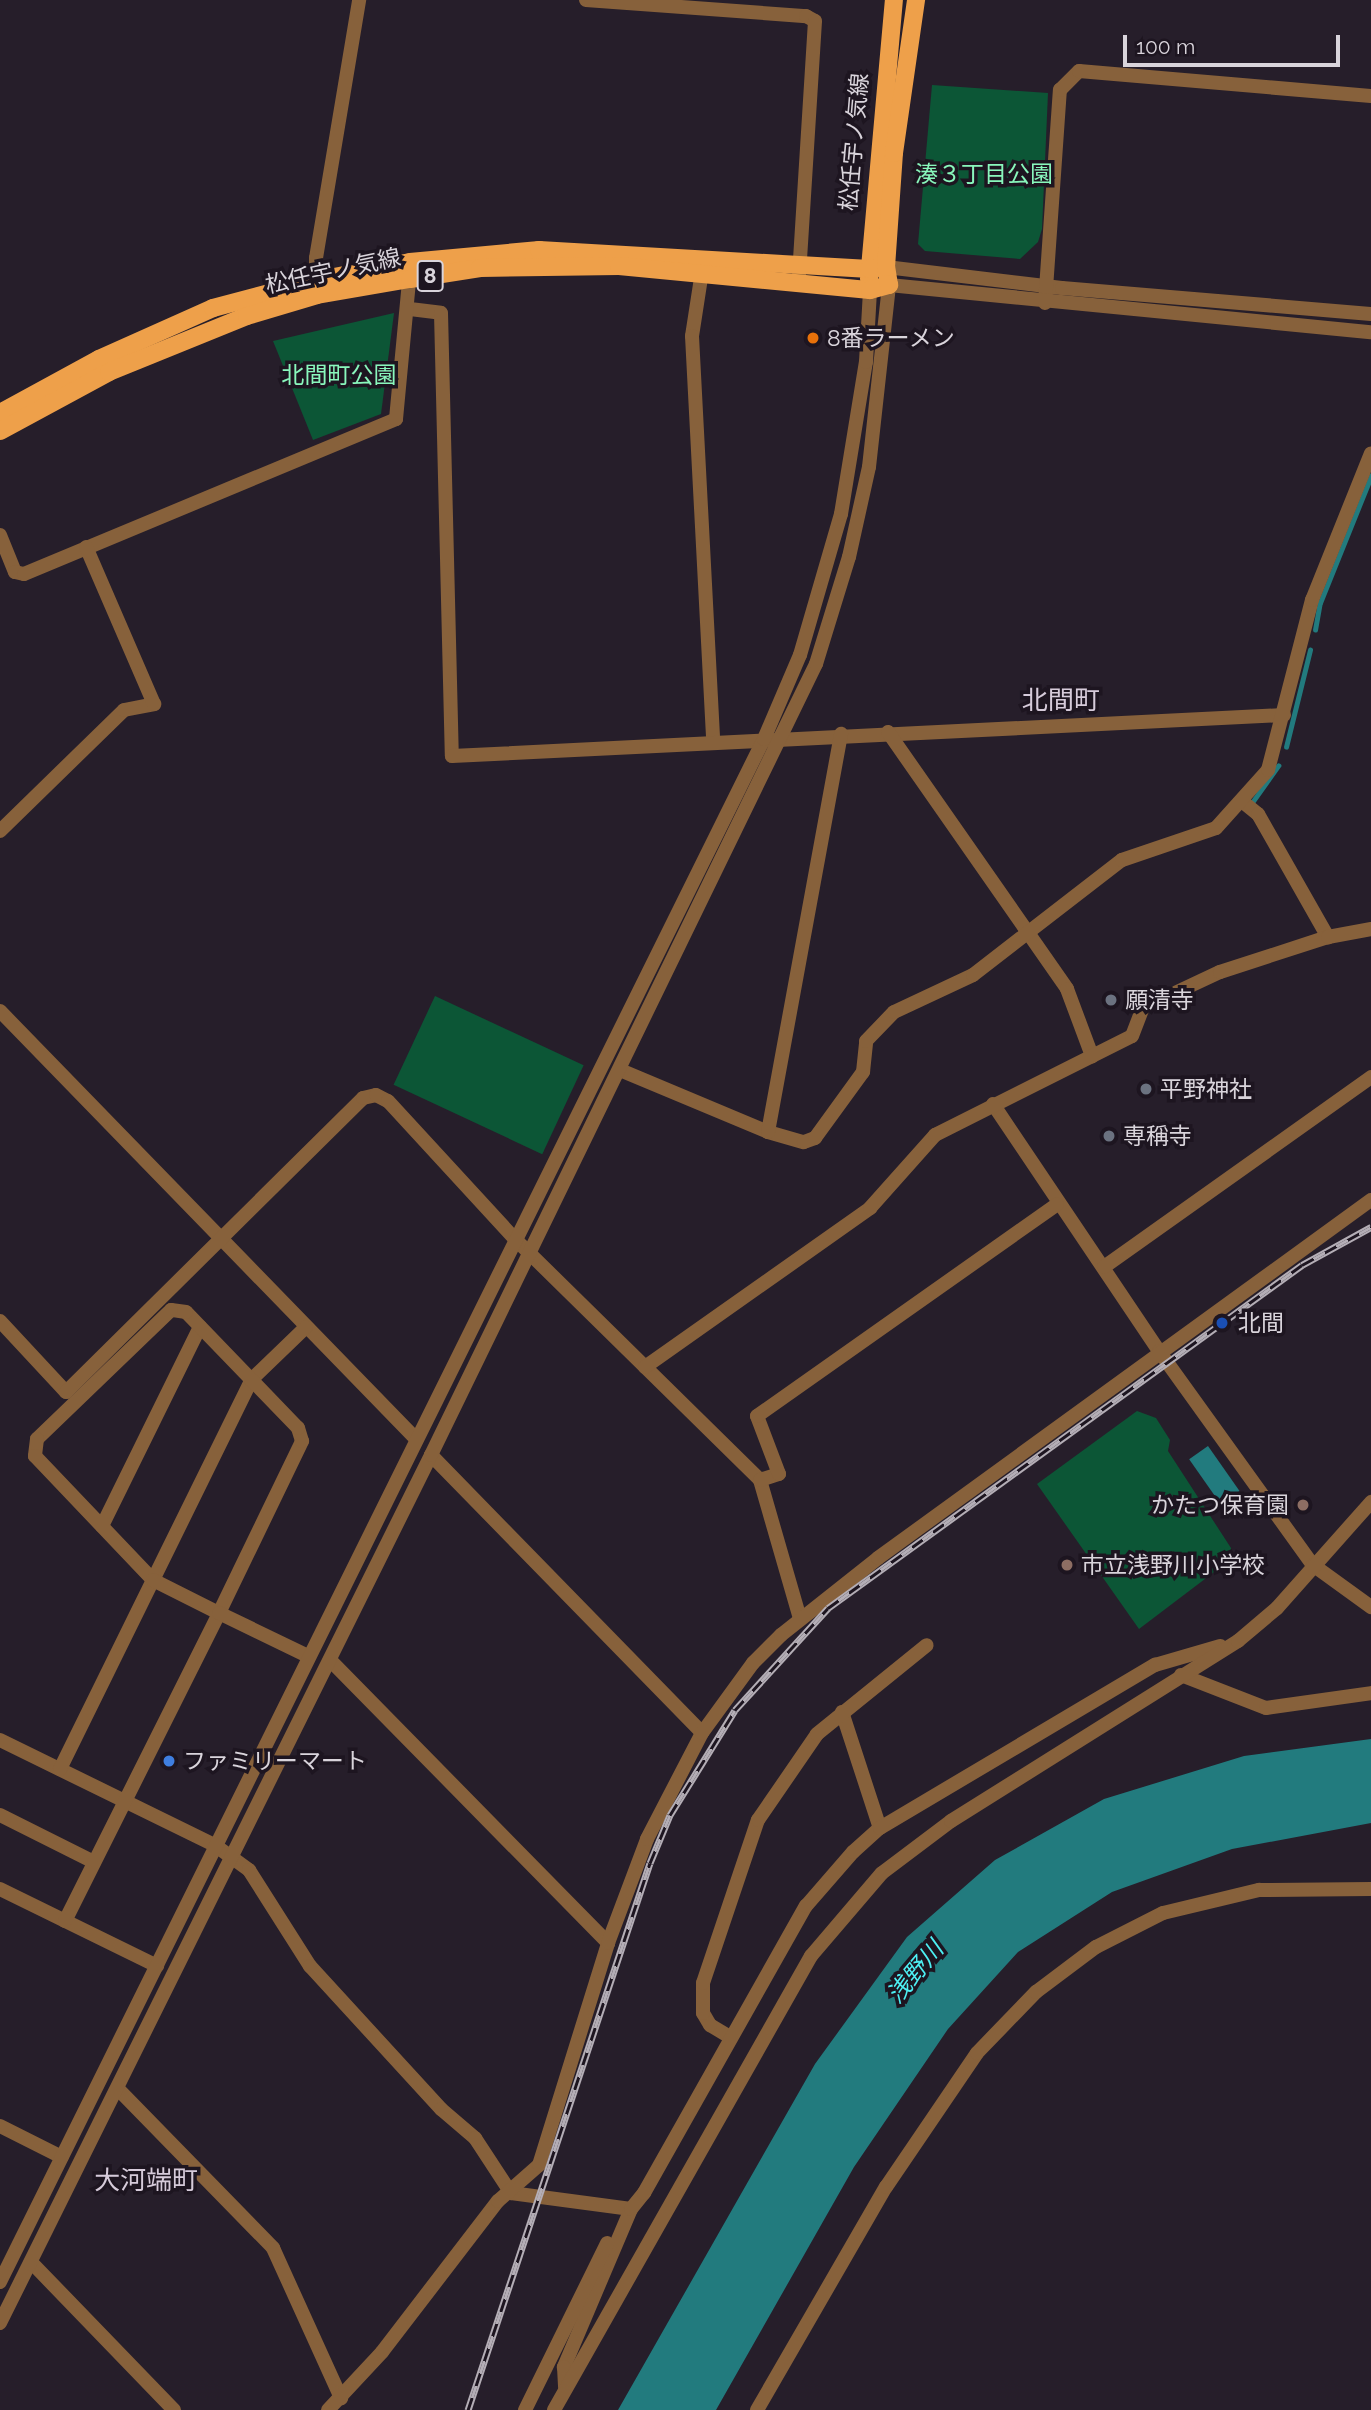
<!DOCTYPE html>
<meta charset="utf-8">
<style>
body{margin:0}
#map{position:relative;width:1371px;height:2410px;overflow:hidden;background:#261e2a;font-family:Raleway,"Noto Sans JP",sans-serif}
div>[style]{position:absolute}
.green>*{inset:0;background:#0c5636;transform-origin:0 0}
.water>*{inset:0;background:#227b7e;transform-origin:0 0}
.stream>*{height:4.5px;margin:-2.25px;padding:0 2.25px;transform-origin:2.25px;border-radius:2.25px;background:#227b7e}
.minor>*{height:14px;margin:-7px;padding:0 7px;transform-origin:7px;border-radius:7px;background:#87613b}
.major>*{height:18px;margin:-9px;padding:0 9px;transform-origin:9px;border-radius:9px;background:#eea04a}
.rail>*{height:7px;margin-top:-3.5px;transform-origin:0;background:repeating-linear-gradient(90deg,#1d1520 0 13px,#b4aeb6 0 26px);box-sizing:border-box;border-block:2px solid #b4aeb6}
.dots>*{width:19px;height:19px;translate:-50% -50%;box-sizing:border-box;border:4px solid #1d1520;border-radius:50%}
span{translate:-50% -50%;white-space:nowrap;text-align:center;line-height:1.15;-webkit-text-stroke:7px #1d1520;paint-order:stroke}
.shield-label span{padding:2px 5px;background:#1d1520;border:2px solid;border-radius:5px;-webkit-text-stroke-width:0}
.shield-label{font-size:21px;color:#d9d4db;font-weight:700}
.street-label{font-size:23px;color:#d9d4db}
.park-label{font-size:23px;color:#89f7bc}
.poi-label{font-size:23px;color:#d9d4db}
.left{translate:0 -50%;text-align:left}
.right{translate:-100% -50%;text-align:right}
.water-label{font-size:24px;color:#4deff3;font-style:italic}
.quarter-label{font-size:26px;color:#d6cbda}
.scale{position:absolute;left:1123px;top:35px;width:217px;height:32px;box-sizing:border-box;border:4px solid #d9d4db;border-top:0;padding-left:9px;font-size:21px;line-height:24px;white-space:nowrap;color:#d9d4db;-webkit-text-stroke:5px #1d1520;paint-order:stroke}
</style>
<div id="map">
<div class="green">
<div style="clip-path:polygon(932px 85px,1048px 93px,1042px 229px,1038px 242px,1020px 259px,925px 251px,918px 244px)"></div>
<div style="clip-path:polygon(394px 313px,381px 414px,313px 440px,273px 341px)"></div>
<div style="left:435px;top:996px;width:164px;height:98px;rotate:25deg"></div>
<div style="clip-path:polygon(1137px 1411px,1156px 1418px,1170px 1440px,1168px 1451px,1231px 1548px,1230px 1560px,1139px 1629px,1037px 1484px)"></div>
</div>
<div class="water">
<div style="left:1208px;top:1446px;width:55px;height:23px;rotate:55deg"></div>
<div style="clip-path:polygon(1371px 1739px,1371px 1823px,1232px 1849px,1112px 1892px,1018px 1952px,948px 2029px,854px 2167px,716px 2410px,618px 2410px,815px 2064px,907px 1937px,995px 1860px,1104px 1799px,1244px 1756px)"></div>
</div>
<div class="stream">
<div style="left:1315px;top:630px;width:27px;rotate:-80deg"></div>
<div style="left:1320px;top:603px;width:137px;rotate:-68.1deg"></div>
<div style="left:1286px;top:747px;width:100px;rotate:-76.1deg"></div>
<div style="left:1251px;top:804px;width:47px;rotate:-54.6deg"></div>
</div>
<div class="minor">
<div style="left:586px;top:0;width:221px;rotate:4.2deg"></div>
<div style="left:806px;top:16px;width:10px;rotate:29deg"></div>
<div style="left:815px;top:21px;width:253px;rotate:93.6deg"></div>
<div style="left:703px;top:265px;width:72px;rotate:98.8deg"></div>
<div style="left:692px;top:336px;width:406px;rotate:87deg"></div>
<div style="left:886px;top:267px;width:177px;rotate:6.8deg"></div>
<div style="left:1062px;top:288px;width:310px;rotate:4.8deg"></div>
<div style="left:316px;top:289px;width:31px;rotate:-90deg"></div>
<div style="left:316px;top:258px;width:262px;rotate:-80.5deg"></div>
<div style="left:1045px;top:303px;width:214px;rotate:-86deg"></div>
<div style="left:1060px;top:90px;width:27px;rotate:-45deg"></div>
<div style="left:1079px;top:71px;width:293px;rotate:4.9deg"></div>
<div style="left:410px;top:309px;width:31px;rotate:7deg"></div>
<div style="left:441px;top:313px;width:443px;rotate:88.6deg"></div>
<div style="left:452px;top:756px;width:833px;rotate:-2.82deg"></div>
<div style="left:0;top:535px;width:40px;rotate:68deg"></div>
<div style="left:15px;top:572px;width:9px;rotate:13deg"></div>
<div style="left:24px;top:574px;width:403px;rotate:-22.6deg"></div>
<div style="left:396px;top:419px;width:150px;rotate:-84.6deg"></div>
<div style="left:888px;top:732px;width:313px;rotate:55.1deg"></div>
<div style="left:1067px;top:989px;width:72px;rotate:69.5deg"></div>
<div style="left:1243px;top:802px;width:19px;rotate:39deg"></div>
<div style="left:1258px;top:814px;width:142px;rotate:60.4deg"></div>
<div style="left:0;top:831px;width:173px;rotate:-44.3deg"></div>
<div style="left:124px;top:710px;width:31px;rotate:-11deg"></div>
<div style="left:154px;top:704px;width:171px;rotate:-113.4deg"></div>
<div style="left:0;top:1011px;width:597px;rotate:45.81deg"></div>
<div style="left:620px;top:1070px;width:160px;rotate:22.7deg"></div>
<div style="left:768px;top:1132px;width:37px;rotate:16deg"></div>
<div style="left:804px;top:1142px;width:12px;rotate:-20deg"></div>
<div style="left:815px;top:1138px;width:82px;rotate:-54deg"></div>
<div style="left:863px;top:1072px;width:31px;rotate:-84deg"></div>
<div style="left:866px;top:1041px;width:40px;rotate:-46deg"></div>
<div style="left:894px;top:1012px;width:87px;rotate:-25.1deg"></div>
<div style="left:973px;top:975px;width:188px;rotate:-37.7deg"></div>
<div style="left:1122px;top:860px;width:99px;rotate:-18.8deg"></div>
<div style="left:1216px;top:828px;width:78px;rotate:-48.1deg"></div>
<div style="left:1268px;top:770px;width:176px;rotate:-75.5deg"></div>
<div style="left:1312px;top:600px;width:158px;rotate:-68.1deg"></div>
<div style="left:993px;top:1104px;width:298px;rotate:56.1deg"></div>
<div style="left:1159px;top:1351px;width:264px;rotate:54.3deg"></div>
<div style="left:1313px;top:1565px;width:72px;rotate:35.9deg"></div>
<div style="left:768px;top:1132px;width:405px;rotate:-79.6deg"></div>
<div style="left:1104px;top:1267px;width:328px;rotate:-35.4deg"></div>
<div style="left:0;top:1321px;width:97px;rotate:47.1deg"></div>
<div style="left:66px;top:1392px;width:418px;rotate:-44.7deg"></div>
<div style="left:363px;top:1098px;width:13px;rotate:-13deg"></div>
<div style="left:376px;top:1095px;width:13px;rotate:27deg"></div>
<div style="left:388px;top:1101px;width:189px;rotate:47.4deg"></div>
<div style="left:516px;top:1240px;width:342px;rotate:44.5deg"></div>
<div style="left:760px;top:1480px;width:145px;rotate:73.9deg"></div>
<div style="left:645px;top:1367px;width:276px;rotate:-35.2deg"></div>
<div style="left:870px;top:1208px;width:98px;rotate:-48.3deg"></div>
<div style="left:935px;top:1135px;width:220px;rotate:-26.7deg"></div>
<div style="left:1132px;top:1036px;width:30px;rotate:-69deg"></div>
<div style="left:1143px;top:1008px;width:85px;rotate:-25.1deg"></div>
<div style="left:1220px;top:972px;width:114px;rotate:-18deg"></div>
<div style="left:1328px;top:937px;width:44px;rotate:-10.5deg"></div>
<div style="left:431px;top:1455px;width:388px;rotate:45.7deg"></div>
<div style="left:760px;top:1480px;width:20px;rotate:-18deg"></div>
<div style="left:779px;top:1474px;width:62px;rotate:-110.8deg"></div>
<div style="left:757px;top:1416px;width:367px;rotate:-35.2deg"></div>
<div style="left:102px;top:1526px;width:222px;rotate:-63.8deg"></div>
<div style="left:330px;top:1660px;width:397px;rotate:45.5deg"></div>
<div style="left:1181px;top:1675px;width:91px;rotate:21.2deg"></div>
<div style="left:1266px;top:1708px;width:106px;rotate:-8.1deg"></div>
<div style="left:842px;top:1712px;width:122px;rotate:71.9deg"></div>
<div style="left:0;top:1740px;width:241px;rotate:26.1deg"></div>
<div style="left:216px;top:1846px;width:41px;rotate:36deg"></div>
<div style="left:249px;top:1870px;width:114px;rotate:57.6deg"></div>
<div style="left:310px;top:1966px;width:194px;rotate:47.5deg"></div>
<div style="left:441px;top:2109px;width:45px;rotate:40.5deg"></div>
<div style="left:475px;top:2138px;width:66px;rotate:56.8deg"></div>
<div style="left:511px;top:2193px;width:121px;rotate:7.6deg"></div>
<div style="left:631px;top:2209px;width:172px;rotate:113deg"></div>
<div style="left:564px;top:2367px;width:20px;rotate:87deg"></div>
<div style="left:60px;top:1769px;width:433px;rotate:-63.8deg"></div>
<div style="left:251px;top:1380px;width:76px;rotate:-43.9deg"></div>
<div style="left:0;top:1815px;width:105px;rotate:26.6deg"></div>
<div style="left:0;top:1889px;width:175px;rotate:26.1deg"></div>
<div style="left:65px;top:1921px;width:344px;rotate:-63.4deg"></div>
<div style="left:219px;top:1613px;width:191px;rotate:-64.2deg"></div>
<div style="left:302px;top:1441px;width:14px;rotate:-107deg"></div>
<div style="left:298px;top:1428px;width:161px;rotate:-134deg"></div>
<div style="left:186px;top:1312px;width:15px;rotate:-172deg"></div>
<div style="left:171px;top:1310px;width:186px;rotate:136.1deg"></div>
<div style="left:37px;top:1439px;width:17px;rotate:97deg"></div>
<div style="left:35px;top:1456px;width:171px;rotate:46.4deg"></div>
<div style="left:153px;top:1580px;width:74px;rotate:26.6deg"></div>
<div style="left:219px;top:1613px;width:99px;rotate:25.8deg"></div>
<div style="left:730px;top:2037px;width:23px;rotate:-149deg"></div>
<div style="left:710px;top:2025px;width:14px;rotate:-120deg"></div>
<div style="left:703px;top:2013px;width:30px;rotate:-90deg"></div>
<div style="left:703px;top:1983px;width:172px;rotate:-71.4deg"></div>
<div style="left:758px;top:1820px;width:104px;rotate:-55.5deg"></div>
<div style="left:817px;top:1734px;width:141px;rotate:-39deg"></div>
<div style="left:119px;top:2090px;width:221px;rotate:45.7deg"></div>
<div style="left:273px;top:2248px;width:165px;rotate:65.6deg"></div>
<div style="left:0;top:2126px;width:69px;rotate:26.6deg"></div>
<div style="left:631px;top:2209px;width:21px;rotate:-51deg"></div>
<div style="left:644px;top:2193px;width:330px;rotate:-60.6deg"></div>
<div style="left:806px;top:1906px;width:72px;rotate:-49deg"></div>
<div style="left:853px;top:1852px;width:36px;rotate:-42deg"></div>
<div style="left:880px;top:1828px;width:320px;rotate:-30.7deg"></div>
<div style="left:1155px;top:1665px;width:68px;rotate:-16.3deg"></div>
<div style="left:31px;top:2262px;width:206px;rotate:46deg"></div>
<div style="left:0;top:2282px;width:1722px;rotate:-63.66deg"></div>
<div style="left:764px;top:739px;width:91px;rotate:-66.8deg"></div>
<div style="left:800px;top:655px;width:147px;rotate:-73.8deg"></div>
<div style="left:841px;top:514px;width:154px;rotate:-80.7deg"></div>
<div style="left:866px;top:362px;width:72px;rotate:-86.8deg"></div>
<div style="left:0;top:2323px;width:969px;rotate:-63.59deg"></div>
<div style="left:431px;top:1455px;width:880px;rotate:-64.05deg"></div>
<div style="left:816px;top:664px;width:112px;rotate:-72.9deg"></div>
<div style="left:849px;top:557px;width:92px;rotate:-77.5deg"></div>
<div style="left:869px;top:467px;width:183px;rotate:-83.7deg"></div>
<div style="left:889px;top:285px;width:484px;rotate:5.6deg"></div>
<div style="left:328px;top:2410px;width:79px;rotate:-47deg"></div>
<div style="left:382px;top:2352px;width:190px;rotate:-52.5deg"></div>
<div style="left:498px;top:2201px;width:55px;rotate:-41.3deg"></div>
<div style="left:539px;top:2165px;width:232px;rotate:-72.7deg"></div>
<div style="left:608px;top:1943px;width:111px;rotate:-69.4deg"></div>
<div style="left:647px;top:1839px;width:119px;rotate:-62.6deg"></div>
<div style="left:702px;top:1733px;width:87px;rotate:-53.9deg"></div>
<div style="left:753px;top:1663px;width:40px;rotate:-45deg"></div>
<div style="left:781px;top:1635px;width:124px;rotate:-38.4deg"></div>
<div style="left:878px;top:1558px;width:609px;rotate:-35.99deg"></div>
<div style="left:525px;top:2410px;width:186px;rotate:-63.8deg"></div>
<div style="left:554px;top:2410px;width:522px;rotate:-60.49deg"></div>
<div style="left:811px;top:1956px;width:109px;rotate:-49.5deg"></div>
<div style="left:882px;top:1873px;width:86px;rotate:-37deg"></div>
<div style="left:951px;top:1821px;width:339px;rotate:-32.1deg"></div>
<div style="left:1238px;top:1641px;width:51px;rotate:-40.2deg"></div>
<div style="left:1277px;top:1608px;width:142px;rotate:-48.4deg"></div>
<div style="left:757px;top:2410px;width:258px;rotate:-60deg"></div>
<div style="left:886px;top:2187px;width:162px;rotate:-55.8deg"></div>
<div style="left:977px;top:2053px;width:85px;rotate:-46deg"></div>
<div style="left:1036px;top:1992px;width:75px;rotate:-36.9deg"></div>
<div style="left:1096px;top:1947px;width:75px;rotate:-26.9deg"></div>
<div style="left:1163px;top:1913px;width:99px;rotate:-13.5deg"></div>
<div style="left:1259px;top:1890px;width:112px;rotate:-0.5deg"></div>
</div>
<div class="major">
<div style="left:869px;top:279px;width:280px;rotate:-84.9deg"></div>
<div style="left:0;top:413px;width:113px;rotate:-28.6deg"></div>
<div style="left:99px;top:359px;width:125px;rotate:-24.1deg"></div>
<div style="left:213px;top:308px;width:105px;rotate:-15deg"></div>
<div style="left:314px;top:281px;width:98px;rotate:-11.2deg"></div>
<div style="left:410px;top:262px;width:130px;rotate:-5.3deg"></div>
<div style="left:539px;top:250px;width:331px;rotate:3.3deg"></div>
<div style="left:869px;top:269px;width:17px;rotate:-7deg"></div>
<div style="left:0;top:431px;width:124px;rotate:-28.4deg"></div>
<div style="left:109px;top:372px;width:149px;rotate:-22.1deg"></div>
<div style="left:247px;top:316px;width:73px;rotate:-16.7deg"></div>
<div style="left:317px;top:295px;width:94px;rotate:-9.8deg"></div>
<div style="left:410px;top:279px;width:71px;rotate:-8.9deg"></div>
<div style="left:480px;top:268px;width:139px;rotate:-0.8deg"></div>
<div style="left:619px;top:266px;width:252px;rotate:5.5deg"></div>
<div style="left:870px;top:290px;width:20px;rotate:-15deg"></div>
<div style="left:889px;top:285px;width:18px;rotate:-99deg"></div>
<div style="left:886px;top:267px;width:114px;rotate:-86deg"></div>
<div style="left:894px;top:153px;width:155px;rotate:-81.8deg"></div>
</div>
<div class="rail">
<div style="left:468px;top:2410px;width:576px;rotate:-71.6deg"></div>
<div style="left:650px;top:1863px;width:52px;rotate:-67.4deg"></div>
<div style="left:670px;top:1815px;width:123px;rotate:-58.2deg"></div>
<div style="left:735px;top:1710px;width:138px;rotate:-47.6deg"></div>
<div style="left:828px;top:1608px;width:585px;rotate:-35.89deg"></div>
<div style="left:1302px;top:1265px;width:79px;rotate:-28.8deg"></div>
</div>
<div class="dots">
<div style="left:813px;top:338px;background:#e8710a"></div>
<div style="left:1111px;top:1000px;background:#6b7280"></div>
<div style="left:1146px;top:1089px;background:#6b7280"></div>
<div style="left:1109px;top:1136px;background:#6b7280"></div>
<div style="left:1222px;top:1323px;background:#1a4fb4"></div>
<div style="left:1303px;top:1505px;background:#8d6e63"></div>
<div style="left:1067px;top:1565px;background:#8d6e63"></div>
<div style="left:169px;top:1761px;background:#3f7fe0"></div>
</div>
<div class="shield-label">
<span style="left:430px;top:276px">8</span>
</div>
<div class="street-label">
<span style="left:854px;top:142px;rotate:-85deg">松任宇ノ気線</span>
<span style="left:333px;top:271px;rotate:-12deg">松任宇ノ気線</span>
</div>
<div class="park-label">
<span style="left:984px;top:174px">湊３丁目公園</span>
<span style="left:339px;top:375px">北間町公園</span>
</div>
<div class="poi-label">
<span class="left" style="left:827px;top:338px">8番ラーメン</span>
<span class="left" style="left:1125px;top:1000px">願清寺</span>
<span class="left" style="left:1160px;top:1089px">平野神社</span>
<span class="left" style="left:1123px;top:1136px">専稱寺</span>
<span class="left" style="left:1238px;top:1323px">北間</span>
<span class="right" style="left:1289px;top:1505px">かたつ保育園</span>
<span class="left" style="left:1081px;top:1565px">市立浅野川小学校</span>
<span class="left" style="left:183px;top:1761px">ファミリーマート</span>
</div>
<div class="water-label">
<span style="left:915px;top:1972px;rotate:-50deg">浅野川</span>
</div>
<div class="quarter-label">
<span style="left:1061px;top:701px">北間町</span>
<span style="left:146px;top:2181px">大河端町</span>
</div>
<div class="scale">100 m</div>
</div>
